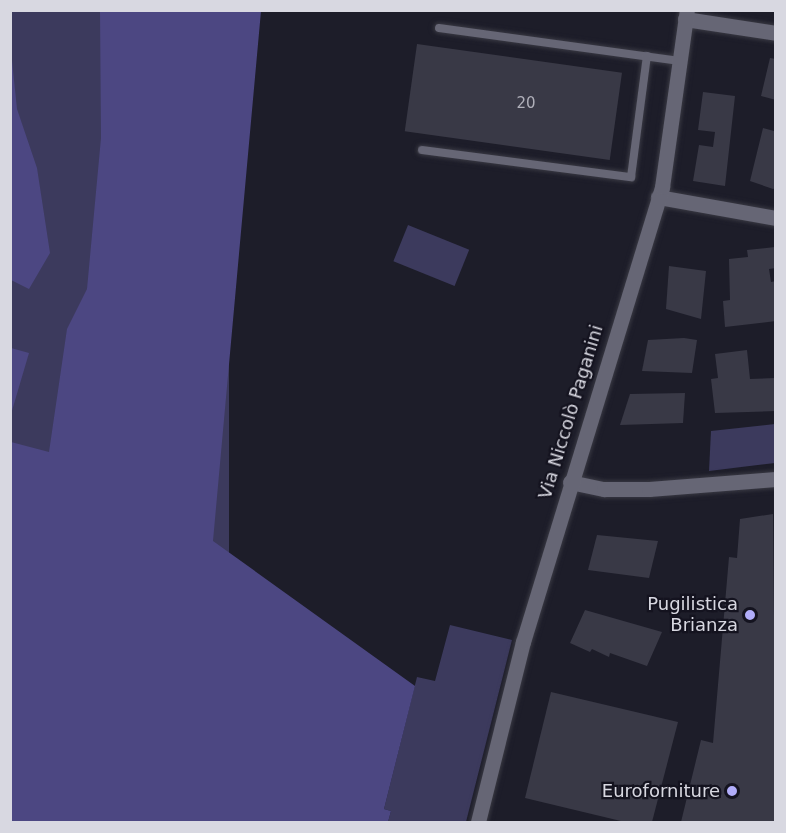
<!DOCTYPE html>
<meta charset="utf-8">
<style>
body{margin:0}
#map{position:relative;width:786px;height:833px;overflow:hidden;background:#1d1d29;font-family:"DejaVu Sans",sans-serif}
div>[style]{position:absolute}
.green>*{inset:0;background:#3c3a5d;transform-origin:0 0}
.forest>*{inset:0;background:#4c4782}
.building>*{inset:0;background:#393946;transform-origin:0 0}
.roads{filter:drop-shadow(0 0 2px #393943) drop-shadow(0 0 2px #393943)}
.service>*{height:8px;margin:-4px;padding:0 4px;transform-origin:4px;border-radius:4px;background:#666675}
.minor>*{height:15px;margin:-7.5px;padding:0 7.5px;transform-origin:7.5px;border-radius:7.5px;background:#666675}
.dots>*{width:16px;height:16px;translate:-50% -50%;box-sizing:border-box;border:3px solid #14131f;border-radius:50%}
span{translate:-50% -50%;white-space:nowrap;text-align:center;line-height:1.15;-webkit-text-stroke:4.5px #14131f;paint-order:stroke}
.number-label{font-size:15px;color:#b0b0ba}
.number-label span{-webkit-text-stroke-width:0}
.street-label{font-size:18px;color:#d8d8e1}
.poi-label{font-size:18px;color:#d8d8e1}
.right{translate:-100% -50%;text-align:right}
.frame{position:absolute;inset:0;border:12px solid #d8d8e1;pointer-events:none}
</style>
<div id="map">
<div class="green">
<div style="left:11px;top:11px;width:218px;height:603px"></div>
<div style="left:408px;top:225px;width:66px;height:39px;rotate:22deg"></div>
<div style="clip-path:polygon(775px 424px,775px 463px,709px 471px,711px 431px)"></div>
<div style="clip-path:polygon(450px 625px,512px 640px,466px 822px,388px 822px,391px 811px,384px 809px,417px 677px,435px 681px)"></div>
</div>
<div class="forest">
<div style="clip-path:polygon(100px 11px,261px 11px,213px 541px,415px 686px,384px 809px,391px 811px,388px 822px,11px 822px,11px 442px,49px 452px,67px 329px,87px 289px,101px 138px)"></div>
<div style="clip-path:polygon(11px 51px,17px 109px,37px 168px,50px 253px,29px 289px,11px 280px)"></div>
<div style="clip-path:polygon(11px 348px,29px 353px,11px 414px,10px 348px)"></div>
</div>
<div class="building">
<div style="left:417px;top:44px;width:207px;height:88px;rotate:8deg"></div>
<div style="clip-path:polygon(770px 58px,776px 59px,776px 100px,761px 96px)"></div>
<div style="clip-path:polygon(703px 92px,735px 96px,725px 186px,693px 181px,699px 145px,713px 147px,715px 132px,698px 130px)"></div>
<div style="clip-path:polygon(775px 126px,776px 188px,773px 189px,750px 181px,763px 128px,774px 131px)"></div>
<div style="clip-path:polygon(775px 247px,776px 268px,769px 269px,771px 282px,776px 281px,776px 321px,725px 327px,723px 301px,730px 300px,729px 259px,748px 257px,747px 250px)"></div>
<div style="clip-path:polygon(669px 266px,706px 271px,701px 319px,666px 309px)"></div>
<div style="clip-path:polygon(684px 338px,697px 340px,692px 373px,642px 371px,648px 340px)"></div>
<div style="clip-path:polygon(747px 350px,750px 379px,776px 378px,776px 411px,715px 413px,711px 379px,718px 378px,715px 354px)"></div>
<div style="clip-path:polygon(685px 393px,683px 423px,620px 425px,630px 394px)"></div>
<div style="clip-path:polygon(773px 514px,776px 822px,681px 822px,701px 740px,713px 743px,729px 557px,737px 558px,740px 519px)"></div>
<div style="clip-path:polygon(597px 535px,658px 541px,649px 578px,588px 570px)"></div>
<div style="clip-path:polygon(585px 610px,662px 632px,647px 666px,610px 653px,609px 657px,592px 649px,590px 652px,570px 643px)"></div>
<div style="clip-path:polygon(551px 692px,678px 722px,652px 822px,625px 822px,525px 798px)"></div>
</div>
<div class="roads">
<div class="service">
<div style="left:439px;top:28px;width:243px;rotate:7.8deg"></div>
<div style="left:422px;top:150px;width:211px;rotate:7.4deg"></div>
<div style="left:631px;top:177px;width:122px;rotate:-82.5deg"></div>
</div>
<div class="minor">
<div style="left:685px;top:19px;width:92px;rotate:8.7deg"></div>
<div style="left:658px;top:197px;width:120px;rotate:10.1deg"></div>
<div style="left:570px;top:482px;width:35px;rotate:12deg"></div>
<div style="left:604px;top:489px;width:45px"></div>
<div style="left:649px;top:489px;width:127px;rotate:-4.5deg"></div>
<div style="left:478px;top:822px;width:186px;rotate:-76deg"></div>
<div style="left:523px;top:642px;width:476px;rotate:-73deg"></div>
<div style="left:662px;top:187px;width:179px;rotate:-82deg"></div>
</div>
</div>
<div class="dots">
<div style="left:750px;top:615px;background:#b1adfa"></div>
<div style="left:732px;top:791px;background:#b1adfa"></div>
</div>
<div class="number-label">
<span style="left:526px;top:104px">20</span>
</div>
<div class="street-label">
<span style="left:571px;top:412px;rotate:-73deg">Via Niccolò Paganini</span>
</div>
<div class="poi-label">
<span class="right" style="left:738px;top:615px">Pugilistica<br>Brianza</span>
<span class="right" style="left:720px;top:791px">Euroforniture</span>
</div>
<div class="frame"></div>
</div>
